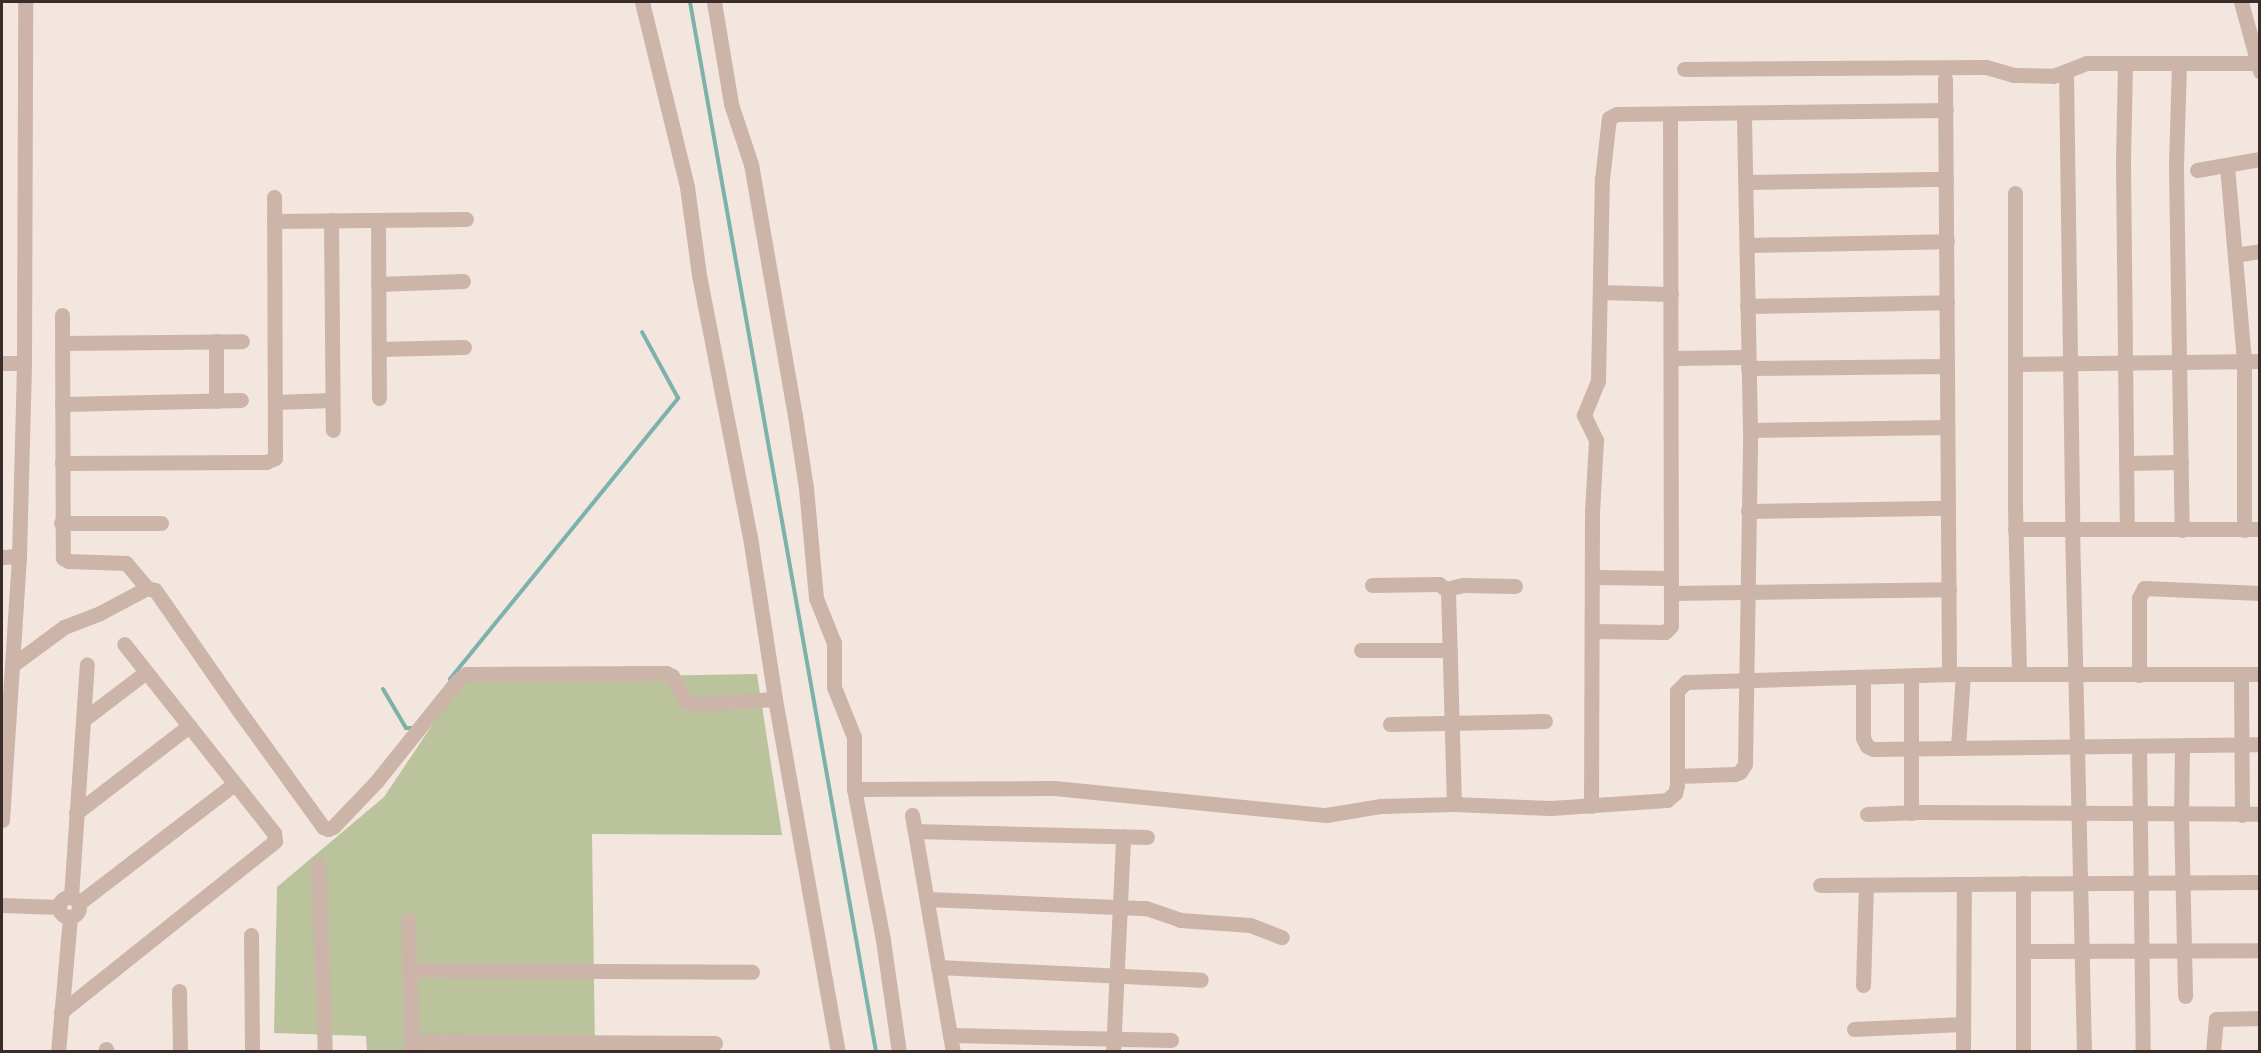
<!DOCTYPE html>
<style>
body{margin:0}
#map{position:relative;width:2261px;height:1053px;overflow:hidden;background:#f3e6de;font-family:Lato,sans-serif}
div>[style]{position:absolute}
.green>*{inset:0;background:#bbc39d}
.stream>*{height:4px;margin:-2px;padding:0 2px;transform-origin:2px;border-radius:2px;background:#7cb1ac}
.minor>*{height:15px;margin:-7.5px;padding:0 7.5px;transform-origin:7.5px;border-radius:7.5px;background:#ccb4a9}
.minor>.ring{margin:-7.5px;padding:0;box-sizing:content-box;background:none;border:15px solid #ccb4a9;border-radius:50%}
span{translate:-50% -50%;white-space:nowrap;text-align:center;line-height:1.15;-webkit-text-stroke:5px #faf1eb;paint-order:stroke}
.frame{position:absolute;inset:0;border:3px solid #392c29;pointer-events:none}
</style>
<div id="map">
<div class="green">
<div style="clip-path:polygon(757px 674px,782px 835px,592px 834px,595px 1051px,367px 1051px,366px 1036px,274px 1033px,277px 887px,384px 797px,463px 679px)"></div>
</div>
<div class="stream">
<div style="left:690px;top:2px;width:1066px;rotate:79.95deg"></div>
<div style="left:450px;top:679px;width:362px;rotate:-50.9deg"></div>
<div style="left:678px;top:398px;width:75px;rotate:-118.6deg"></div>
<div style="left:383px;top:689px;width:45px;rotate:59.5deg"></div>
<div style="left:406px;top:728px;width:6px"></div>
</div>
<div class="minor">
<div style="left:642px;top:2px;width:190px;rotate:76.3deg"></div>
<div style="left:687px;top:187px;width:89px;rotate:82.2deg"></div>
<div style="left:699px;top:275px;width:267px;rotate:79deg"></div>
<div style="left:750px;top:537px;width:164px;rotate:81.2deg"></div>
<div style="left:775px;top:699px;width:359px;rotate:79.9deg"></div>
<div style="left:714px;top:2px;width:103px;rotate:80.5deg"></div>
<div style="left:731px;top:104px;width:63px;rotate:71.6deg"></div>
<div style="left:751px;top:164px;width:256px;rotate:80.1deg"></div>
<div style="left:795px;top:416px;width:73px;rotate:81.3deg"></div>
<div style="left:806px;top:488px;width:110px;rotate:84.8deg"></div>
<div style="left:816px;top:598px;width:48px;rotate:68.2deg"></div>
<div style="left:834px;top:643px;width:44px;rotate:90deg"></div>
<div style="left:834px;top:687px;width:54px;rotate:68.2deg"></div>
<div style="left:854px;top:737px;width:52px;rotate:90deg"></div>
<div style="left:854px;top:789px;width:154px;rotate:79.1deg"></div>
<div style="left:883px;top:940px;width:113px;rotate:81.9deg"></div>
<div style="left:2241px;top:2px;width:72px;rotate:74.6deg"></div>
<div style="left:2179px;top:64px;width:103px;rotate:91.7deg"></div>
<div style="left:2176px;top:167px;width:363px;rotate:89.1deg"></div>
<div style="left:2125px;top:65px;width:98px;rotate:91.2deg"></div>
<div style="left:2123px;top:163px;width:366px;rotate:89.4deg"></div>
<div style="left:1684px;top:69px;width:302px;rotate:-0.4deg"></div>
<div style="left:1986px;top:67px;width:29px;rotate:16deg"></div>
<div style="left:2014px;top:75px;width:39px;rotate:1deg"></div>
<div style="left:2053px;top:76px;width:36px;rotate:-21deg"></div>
<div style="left:2087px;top:63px;width:171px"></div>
<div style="left:2066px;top:71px;width:457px;rotate:89.2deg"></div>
<div style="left:2072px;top:528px;width:524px;rotate:88.69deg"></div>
<div style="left:1945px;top:79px;width:595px;rotate:89.61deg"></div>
<div style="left:2227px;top:166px;width:196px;rotate:85deg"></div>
<div style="left:2244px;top:361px;width:169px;rotate:90deg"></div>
<div style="left:2197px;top:170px;width:64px;rotate:-9.9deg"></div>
<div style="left:1746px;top:182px;width:200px;rotate:-0.9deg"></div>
<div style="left:2015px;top:193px;width:314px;rotate:90deg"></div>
<div style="left:2015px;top:507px;width:166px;rotate:88.6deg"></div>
<div style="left:331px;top:220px;width:210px;rotate:89.5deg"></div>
<div style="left:378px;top:220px;width:178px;rotate:89.7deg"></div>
<div style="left:274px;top:221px;width:192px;rotate:-0.6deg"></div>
<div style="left:1747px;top:245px;width:200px;rotate:-1.1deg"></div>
<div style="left:2235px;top:255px;width:25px;rotate:-9deg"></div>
<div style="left:378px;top:284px;width:85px;rotate:-2deg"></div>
<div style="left:1601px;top:292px;width:70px;rotate:1.6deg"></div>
<div style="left:1747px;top:306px;width:200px;rotate:-1.1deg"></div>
<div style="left:62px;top:315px;width:243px;rotate:89.8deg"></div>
<div style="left:63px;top:558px;width:6px;rotate:31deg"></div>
<div style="left:68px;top:561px;width:58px;rotate:2deg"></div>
<div style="left:126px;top:563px;width:33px;rotate:50deg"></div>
<div style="left:216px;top:341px;width:60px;rotate:90deg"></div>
<div style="left:63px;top:343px;width:179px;rotate:-0.6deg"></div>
<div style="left:379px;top:349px;width:85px;rotate:-1.3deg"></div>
<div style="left:1672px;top:358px;width:76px;rotate:-0.8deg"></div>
<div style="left:2px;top:363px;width:22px"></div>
<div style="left:2017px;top:364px;width:243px;rotate:-0.7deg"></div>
<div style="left:1748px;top:368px;width:199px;rotate:-0.6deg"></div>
<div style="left:276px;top:402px;width:56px;rotate:-2deg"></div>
<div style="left:62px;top:404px;width:179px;rotate:-1.3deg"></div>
<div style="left:1750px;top:430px;width:197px;rotate:-0.9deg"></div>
<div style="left:62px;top:463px;width:204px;rotate:-0.3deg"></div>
<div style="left:266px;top:462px;width:10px;rotate:-24deg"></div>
<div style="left:275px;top:458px;width:261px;rotate:-90.2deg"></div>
<div style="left:2126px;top:463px;width:55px;rotate:-1deg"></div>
<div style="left:1748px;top:511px;width:200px;rotate:-0.9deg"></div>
<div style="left:61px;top:523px;width:100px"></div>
<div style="left:2015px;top:529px;width:245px"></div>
<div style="left:2px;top:557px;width:17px;rotate:-3deg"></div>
<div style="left:1592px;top:577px;width:79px;rotate:0.7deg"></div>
<div style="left:1372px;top:585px;width:67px;rotate:-0.9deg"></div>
<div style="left:1439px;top:584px;width:11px;rotate:38deg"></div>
<div style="left:1448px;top:591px;width:213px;rotate:88.4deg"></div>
<div style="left:1446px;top:589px;width:17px;rotate:-13deg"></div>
<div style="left:1463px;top:585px;width:52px;rotate:1.1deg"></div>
<div style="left:1672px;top:593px;width:277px;rotate:-0.8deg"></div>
<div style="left:1592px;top:631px;width:73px;rotate:0.8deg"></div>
<div style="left:1665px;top:632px;width:8px;rotate:-45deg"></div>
<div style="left:1671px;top:626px;width:512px;rotate:-90.11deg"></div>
<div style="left:1361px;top:650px;width:89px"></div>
<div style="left:14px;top:664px;width:62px;rotate:-36.5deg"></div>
<div style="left:64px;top:627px;width:39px;rotate:-21deg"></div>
<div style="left:100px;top:613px;width:53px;rotate:-28deg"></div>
<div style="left:147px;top:588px;width:8px;rotate:14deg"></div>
<div style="left:155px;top:590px;width:144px;rotate:55.2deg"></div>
<div style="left:237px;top:708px;width:147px;rotate:54.1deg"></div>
<div style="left:323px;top:827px;width:5px;rotate:22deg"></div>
<div style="left:328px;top:829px;width:5px;rotate:-22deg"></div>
<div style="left:333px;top:827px;width:62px;rotate:-46.3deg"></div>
<div style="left:376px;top:782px;width:129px;rotate:-51.3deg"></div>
<div style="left:457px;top:681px;width:11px;rotate:-38deg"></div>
<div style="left:466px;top:674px;width:200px;rotate:-0.3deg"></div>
<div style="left:666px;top:673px;width:7px;rotate:27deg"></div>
<div style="left:672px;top:676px;width:29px;rotate:61deg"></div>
<div style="left:686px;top:701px;width:8px;rotate:23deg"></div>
<div style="left:693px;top:704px;width:82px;rotate:-3.5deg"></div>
<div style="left:2241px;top:674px;width:141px;rotate:89.6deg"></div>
<div style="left:2139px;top:675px;width:77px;rotate:-90deg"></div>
<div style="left:2139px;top:598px;width:11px;rotate:-63deg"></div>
<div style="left:2144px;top:588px;width:116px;rotate:2.5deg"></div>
<div style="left:1911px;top:676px;width:137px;rotate:90deg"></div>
<div style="left:1863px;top:679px;width:59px;rotate:90deg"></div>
<div style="left:1863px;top:738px;width:9px;rotate:63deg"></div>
<div style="left:1867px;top:746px;width:7px;rotate:27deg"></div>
<div style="left:1873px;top:749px;width:387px;rotate:-0.7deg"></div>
<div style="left:83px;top:720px;width:79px;rotate:-37.3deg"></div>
<div style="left:1390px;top:724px;width:155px;rotate:-1.1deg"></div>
<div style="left:2139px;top:746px;width:306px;rotate:89.3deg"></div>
<div style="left:2182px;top:746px;width:69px;rotate:90.8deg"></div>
<div style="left:2181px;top:815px;width:181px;rotate:88.7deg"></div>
<div style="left:1958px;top:747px;width:73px;rotate:-86.1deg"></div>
<div style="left:1677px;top:776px;width:58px;rotate:-2deg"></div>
<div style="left:1735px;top:774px;width:5px;rotate:-22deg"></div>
<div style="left:1740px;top:772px;width:9px;rotate:-58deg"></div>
<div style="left:1745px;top:764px;width:334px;rotate:-89.1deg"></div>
<div style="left:1750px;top:430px;width:316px;rotate:-91.1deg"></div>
<div style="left:854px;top:789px;width:200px;rotate:-0.3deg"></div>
<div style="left:1054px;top:788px;width:273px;rotate:5.7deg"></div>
<div style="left:1326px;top:815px;width:56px;rotate:-9.3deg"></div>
<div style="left:1381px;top:806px;width:73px;rotate:-1.6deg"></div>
<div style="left:1454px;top:804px;width:97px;rotate:2.4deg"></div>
<div style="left:1551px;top:808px;width:116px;rotate:-3.9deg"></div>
<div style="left:1667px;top:800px;width:11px;rotate:-41deg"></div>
<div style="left:1675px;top:793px;width:8px;rotate:-76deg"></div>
<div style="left:1677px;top:785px;width:94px;rotate:-90deg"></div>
<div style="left:1677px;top:691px;width:13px;rotate:-45deg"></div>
<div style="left:1686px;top:682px;width:277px;rotate:-1.7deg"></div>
<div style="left:1963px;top:674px;width:297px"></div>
<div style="left:1591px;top:806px;width:294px;rotate:-89.8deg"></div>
<div style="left:1592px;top:512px;width:72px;rotate:-86.8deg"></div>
<div style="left:1596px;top:440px;width:28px;rotate:-116deg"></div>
<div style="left:1584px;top:415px;width:37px;rotate:-68deg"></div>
<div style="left:1598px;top:381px;width:202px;rotate:-88.9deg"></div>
<div style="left:1602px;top:179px;width:61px;rotate:-83.5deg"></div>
<div style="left:1609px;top:118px;width:9px;rotate:-27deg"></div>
<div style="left:1617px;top:114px;width:329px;rotate:-0.7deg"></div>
<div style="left:76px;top:813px;width:143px;rotate:-37.6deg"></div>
<div style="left:1867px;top:814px;width:52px;rotate:-2.2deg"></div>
<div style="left:1919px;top:812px;width:341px;rotate:0.3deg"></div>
<div style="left:912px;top:815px;width:241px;rotate:80.2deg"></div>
<div style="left:2px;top:820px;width:265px;rotate:-86.3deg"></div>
<div style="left:19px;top:556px;width:193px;rotate:-88.5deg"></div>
<div style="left:24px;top:363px;width:361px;rotate:-89.8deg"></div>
<div style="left:915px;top:831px;width:232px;rotate:1.5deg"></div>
<div style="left:318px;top:864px;width:188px;rotate:87.9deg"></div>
<div style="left:2023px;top:883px;width:169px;rotate:90deg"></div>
<div style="left:1820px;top:885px;width:440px;rotate:-0.4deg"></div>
<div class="ring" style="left:59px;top:897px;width:5px;height:5px"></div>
<div style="left:71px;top:897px;width:233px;rotate:-86.1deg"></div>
<div style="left:927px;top:899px;width:219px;rotate:2.4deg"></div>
<div style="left:1146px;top:908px;width:36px;rotate:19deg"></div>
<div style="left:1180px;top:920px;width:70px;rotate:4.1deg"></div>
<div style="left:1250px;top:925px;width:34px;rotate:21deg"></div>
<div style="left:79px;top:903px;width:195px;rotate:-37.5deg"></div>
<div style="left:2px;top:905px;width:57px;rotate:2deg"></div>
<div style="left:408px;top:920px;width:132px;rotate:88.3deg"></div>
<div style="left:251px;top:935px;width:117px;rotate:89.5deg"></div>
<div style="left:2024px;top:951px;width:236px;rotate:-0.2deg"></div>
<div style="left:938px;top:967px;width:263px;rotate:2.8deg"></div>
<div style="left:409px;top:970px;width:343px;rotate:0.3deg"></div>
<div style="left:1863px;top:985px;width:100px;rotate:-88.3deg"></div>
<div style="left:179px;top:991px;width:61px;rotate:89.1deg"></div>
<div style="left:61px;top:1012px;width:274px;rotate:-38.6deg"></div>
<div style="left:275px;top:841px;width:8px;rotate:-97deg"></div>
<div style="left:274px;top:833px;width:241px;rotate:-128.4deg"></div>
<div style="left:1854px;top:1029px;width:109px;rotate:-2.6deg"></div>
<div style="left:950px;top:1035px;width:221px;rotate:1.3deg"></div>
<div style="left:411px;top:1041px;width:304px;rotate:0.4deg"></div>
<div style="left:106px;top:1049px;width:3px;rotate:72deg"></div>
<div style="left:58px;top:1052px;width:135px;rotate:-84.9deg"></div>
<div style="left:1113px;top:1052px;width:216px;rotate:-87.3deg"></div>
<div style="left:1963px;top:1052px;width:168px;rotate:-89.7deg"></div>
<div style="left:2213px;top:1052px;width:33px;rotate:-85deg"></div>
<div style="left:2216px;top:1019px;width:44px;rotate:-1.3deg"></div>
</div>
<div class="frame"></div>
</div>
